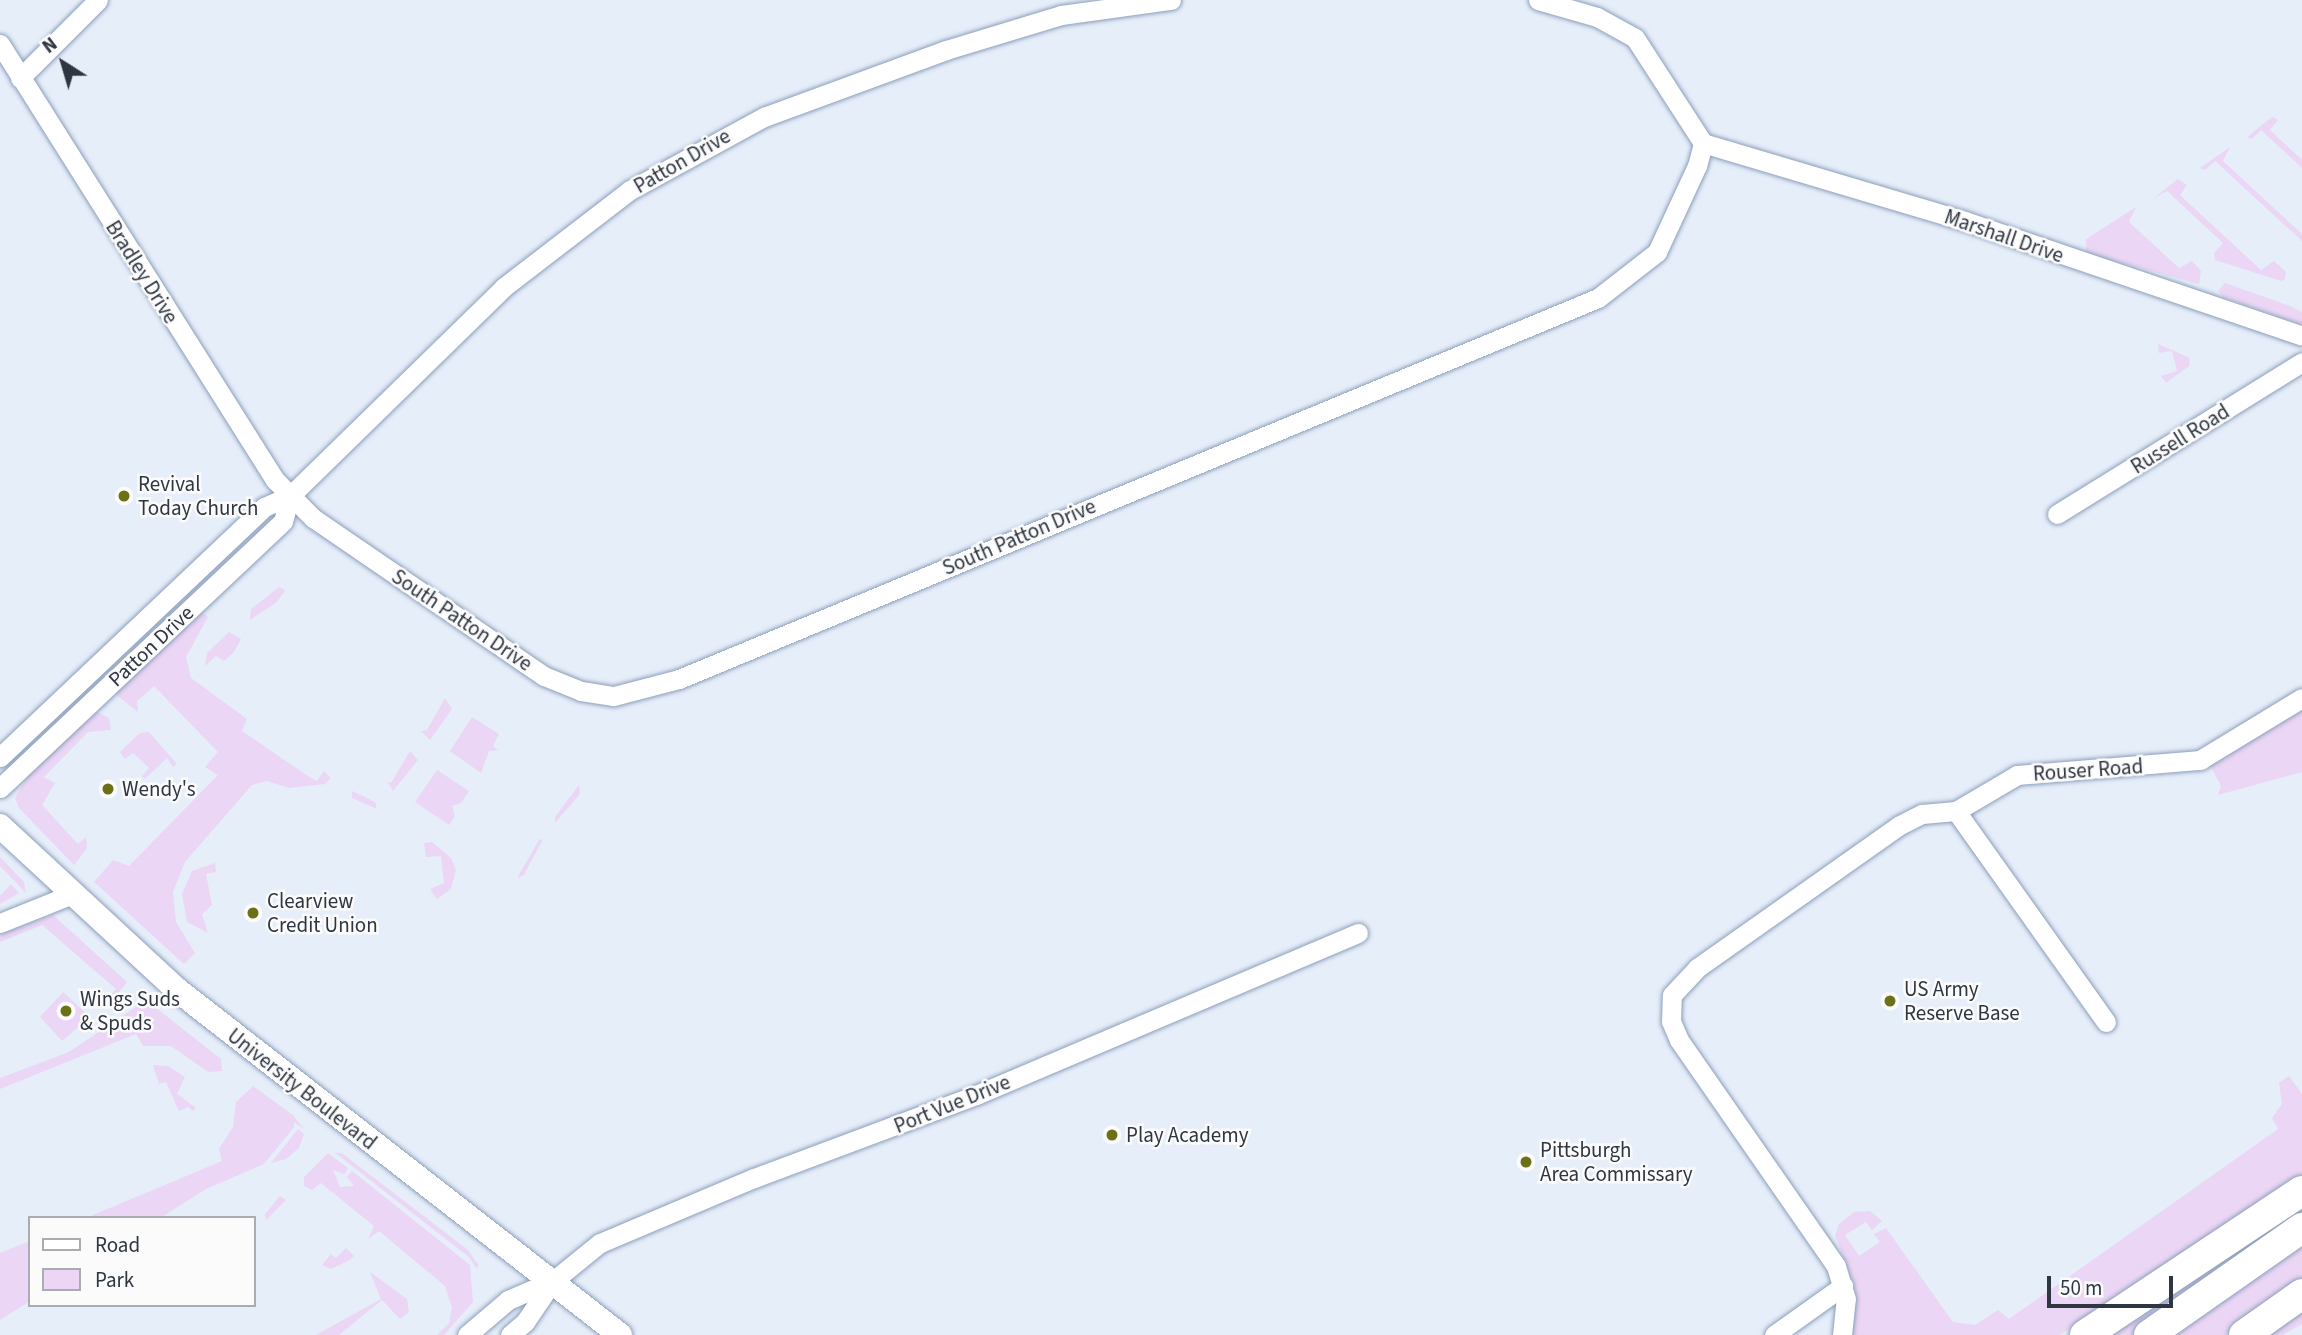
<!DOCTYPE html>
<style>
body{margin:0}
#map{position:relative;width:2302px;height:1335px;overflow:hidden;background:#e6eefa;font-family:"Source Sans 3",sans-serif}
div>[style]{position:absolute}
.green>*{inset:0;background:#ebd6f5}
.roads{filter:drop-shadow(0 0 2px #8c9fbb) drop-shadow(0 0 2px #8c9fbb)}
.minor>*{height:19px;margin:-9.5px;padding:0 9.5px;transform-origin:9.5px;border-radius:9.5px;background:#fff}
.major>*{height:24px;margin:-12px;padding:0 12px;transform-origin:12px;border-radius:12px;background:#fff}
.highway>*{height:30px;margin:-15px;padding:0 15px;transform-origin:15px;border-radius:15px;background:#fff}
.dots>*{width:19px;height:19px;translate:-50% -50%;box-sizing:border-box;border:4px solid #fbfbfb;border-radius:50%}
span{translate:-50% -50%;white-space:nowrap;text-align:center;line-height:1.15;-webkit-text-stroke:5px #fbfbfb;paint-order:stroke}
.street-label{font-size:21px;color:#2e3642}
.poi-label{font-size:21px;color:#2e3642}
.left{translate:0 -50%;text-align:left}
.legend{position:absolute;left:28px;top:1216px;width:228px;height:91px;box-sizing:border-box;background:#fbfbfb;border:2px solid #a9acb1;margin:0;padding:9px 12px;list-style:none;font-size:21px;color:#2e3642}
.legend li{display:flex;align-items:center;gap:14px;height:35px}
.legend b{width:35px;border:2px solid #a9acb1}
.north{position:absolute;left:28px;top:28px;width:70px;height:70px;-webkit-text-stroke:5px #fbfbfb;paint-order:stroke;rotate:323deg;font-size:19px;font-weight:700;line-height:28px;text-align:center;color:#2e3642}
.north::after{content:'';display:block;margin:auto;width:24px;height:32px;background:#2e3642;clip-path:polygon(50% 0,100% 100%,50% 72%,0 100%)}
.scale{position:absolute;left:2047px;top:1276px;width:126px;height:32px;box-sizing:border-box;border:4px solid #2e3642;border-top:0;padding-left:9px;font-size:21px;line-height:24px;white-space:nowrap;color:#2e3642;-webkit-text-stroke:5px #fbfbfb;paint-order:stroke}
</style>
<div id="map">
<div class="green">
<div style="clip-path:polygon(2272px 117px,2278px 120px,2270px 130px,2302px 160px,2302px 168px,2261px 130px,2252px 139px,2247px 137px)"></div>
<div style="clip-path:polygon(2230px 147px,2223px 161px,2302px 234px,2302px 241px,2215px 161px,2205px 170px,2200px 168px)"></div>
<div style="clip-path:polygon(2178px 179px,2187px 185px,2180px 195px,2261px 270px,2274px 261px,2286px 272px,2285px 279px,2281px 281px,2215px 260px,2214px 253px,2223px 243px,2167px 191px,2154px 198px)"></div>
<div style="clip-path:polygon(2136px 207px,2129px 222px,2179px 268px,2192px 261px,2201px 271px,2199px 284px,2086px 253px,2086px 239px)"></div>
<div style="clip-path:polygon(2225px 283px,2290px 306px,2302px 312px,2302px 325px,2223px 297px,2218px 291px)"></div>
<div style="clip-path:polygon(2158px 344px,2190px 358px,2189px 366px,2166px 383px,2161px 376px,2177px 371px,2172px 351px,2159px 353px)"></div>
<div style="clip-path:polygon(279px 587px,285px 590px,277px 602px,250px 620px,251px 609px)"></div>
<div style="clip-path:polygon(198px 610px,208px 617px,186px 657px,191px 678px,247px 719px,242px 731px,311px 778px,317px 781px,324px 771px,331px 778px,325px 784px,289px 788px,267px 781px,252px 785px,185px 862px,173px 892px,176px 922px,195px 953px,184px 964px,94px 882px,113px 860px,129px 866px,218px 775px,205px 767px,218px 752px,154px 686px,137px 701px,138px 712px,114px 693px)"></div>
<div style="clip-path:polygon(229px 632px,241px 639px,234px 652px,224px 661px,216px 656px,205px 666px,207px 653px)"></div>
<div style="clip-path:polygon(445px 698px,452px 709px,430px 740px,421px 731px,427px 730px)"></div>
<div style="clip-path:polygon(95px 711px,109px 718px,111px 730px,88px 732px,44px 777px,55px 783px,42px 805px,78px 844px,86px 837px,87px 848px,74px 865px,19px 808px,15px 798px,30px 772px)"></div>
<div style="clip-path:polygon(2302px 711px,2302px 772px,2218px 795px,2221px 786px,2210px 765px)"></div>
<div style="clip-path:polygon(472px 717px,499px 734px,493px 746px,498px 750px,489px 751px,481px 773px,450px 751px)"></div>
<div style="clip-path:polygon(149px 732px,177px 764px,173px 767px,167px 758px,145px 779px,142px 776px,149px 768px,133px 753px,125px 759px,120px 752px,140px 733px)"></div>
<div style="clip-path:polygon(410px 751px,418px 760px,393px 791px,387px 781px,391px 783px)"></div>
<div style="clip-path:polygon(437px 770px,469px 791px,461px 803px,452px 806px,455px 816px,449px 825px,415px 802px)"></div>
<div style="clip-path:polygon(579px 785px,580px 794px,555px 823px,555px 817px)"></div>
<div style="clip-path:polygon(352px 791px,375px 802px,377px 809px,352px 798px)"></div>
<div style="clip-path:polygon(543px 839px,524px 875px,517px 878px,539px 840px)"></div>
<div style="clip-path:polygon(432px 842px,451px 858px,456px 870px,451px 889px,437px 899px,430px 889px,444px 883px,441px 856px,426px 857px,424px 843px)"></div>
<div style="clip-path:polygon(0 857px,24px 882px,26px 893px,0 866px)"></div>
<div style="clip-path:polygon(215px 863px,216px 872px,206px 874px,212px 905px,202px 914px,208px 933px,187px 922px,182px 894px,192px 871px)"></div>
<div style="clip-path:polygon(11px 884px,19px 893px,0 904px,0 896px)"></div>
<div style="clip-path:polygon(53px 915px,127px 982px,108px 1007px,104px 1002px,116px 989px,42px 925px,0 942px,0 934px)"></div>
<div style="clip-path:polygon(63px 992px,90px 1017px,62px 1041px,40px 1017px)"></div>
<div style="clip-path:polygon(146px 1000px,221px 1059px,222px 1071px,208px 1072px,171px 1046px,143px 1046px,136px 1034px,0 1089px,0 1078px,69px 1052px)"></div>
<div style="clip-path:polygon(153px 1065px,168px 1066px,185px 1077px,177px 1094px,196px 1108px,193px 1111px,188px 1107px,179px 1111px,166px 1082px,159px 1084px)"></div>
<div style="clip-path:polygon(2289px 1076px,2302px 1094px,2302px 1174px,2086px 1319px,2059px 1335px,1852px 1335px,1854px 1283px,1835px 1236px,1839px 1224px,1854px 1212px,1870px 1211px,1882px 1221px,1872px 1230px,1866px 1222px,1845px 1235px,1859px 1256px,1880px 1242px,1874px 1234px,1886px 1228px,1953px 1322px,1975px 1325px,1998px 1310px,2009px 1319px,2278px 1129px,2272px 1118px,2282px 1104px,2279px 1083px)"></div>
<div style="clip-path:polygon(253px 1086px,293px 1115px,304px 1129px,294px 1122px,294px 1127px,264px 1164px,206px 1189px,160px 1218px,86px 1218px,222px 1161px,219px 1149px,233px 1127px,236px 1102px)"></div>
<div style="clip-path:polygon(298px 1129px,304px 1134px,299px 1148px,286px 1159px,271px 1163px)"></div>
<div style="clip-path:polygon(334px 1152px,343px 1154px,468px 1250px,479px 1266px,476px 1268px,469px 1257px)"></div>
<div style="clip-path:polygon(328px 1153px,348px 1168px,344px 1174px,333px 1170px,340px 1187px,354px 1186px,347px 1177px,352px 1171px,470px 1265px,473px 1302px,444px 1335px,437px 1335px,449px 1323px,452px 1308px,445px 1286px,379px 1231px,368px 1239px,374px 1226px,321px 1183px,312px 1190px,304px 1186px,304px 1177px)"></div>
<div style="clip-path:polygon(280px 1196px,286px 1200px,266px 1220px,265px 1214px)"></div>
<div style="clip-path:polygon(30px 1241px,30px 1301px,0 1320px,0 1253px)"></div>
<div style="clip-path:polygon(2302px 1241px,2302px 1282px,2225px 1335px,2167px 1335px)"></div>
<div style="clip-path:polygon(346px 1248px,354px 1256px,350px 1260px,331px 1269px,322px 1265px,331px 1254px,336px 1258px)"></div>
<div style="clip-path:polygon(2210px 1265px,2216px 1273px,2132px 1335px,2106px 1335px)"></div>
<div style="clip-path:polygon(370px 1272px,407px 1299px,409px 1312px,400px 1319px,382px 1300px,339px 1335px,316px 1335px,381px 1299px)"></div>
<div style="clip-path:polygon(2302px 1306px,2302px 1324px,2283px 1335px,2261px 1335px)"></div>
</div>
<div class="roads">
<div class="minor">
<div style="left:1538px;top:0;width:61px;rotate:16.1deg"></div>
<div style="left:1597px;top:17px;width:43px;rotate:28.9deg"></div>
<div style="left:1635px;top:38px;width:125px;rotate:57.1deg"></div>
<div style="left:0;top:44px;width:515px;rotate:57.76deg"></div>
<div style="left:275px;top:480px;width:54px;rotate:45deg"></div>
<div style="left:313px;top:518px;width:280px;rotate:34.4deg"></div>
<div style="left:544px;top:676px;width:40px;rotate:22deg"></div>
<div style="left:581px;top:691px;width:33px;rotate:9deg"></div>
<div style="left:614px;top:696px;width:67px;rotate:-14.7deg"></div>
<div style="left:679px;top:679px;width:995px;rotate:-22.52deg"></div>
<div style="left:1598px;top:298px;width:75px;rotate:-37.9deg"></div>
<div style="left:1657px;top:252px;width:95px;rotate:-65.1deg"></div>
<div style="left:1697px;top:166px;width:24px;rotate:-75deg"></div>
<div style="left:20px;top:78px;width:110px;rotate:-45deg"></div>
<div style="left:1703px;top:143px;width:273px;rotate:16.6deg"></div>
<div style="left:1965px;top:221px;width:356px;rotate:18.8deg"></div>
<div style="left:2057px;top:514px;width:288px;rotate:-31.8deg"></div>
<div style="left:0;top:757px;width:364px;rotate:-43.4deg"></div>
<div style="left:264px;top:507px;width:28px;rotate:-23deg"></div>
<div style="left:290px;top:496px;width:299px;rotate:-44.3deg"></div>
<div style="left:504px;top:287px;width:159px;rotate:-37.6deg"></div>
<div style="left:630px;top:190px;width:153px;rotate:-28.6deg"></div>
<div style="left:764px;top:117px;width:194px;rotate:-20.2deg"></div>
<div style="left:946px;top:50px;width:120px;rotate:-16.9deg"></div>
<div style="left:1061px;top:15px;width:111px;rotate:-7.8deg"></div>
<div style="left:0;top:788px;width:389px;rotate:-43.3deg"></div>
<div style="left:283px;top:521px;width:26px;rotate:-74deg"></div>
<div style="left:0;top:923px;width:75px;rotate:-21.8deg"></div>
<div style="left:2106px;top:1022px;width:259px;rotate:-125.4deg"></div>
<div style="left:1956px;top:811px;width:71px;rotate:-30.5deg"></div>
<div style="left:2017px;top:775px;width:184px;rotate:-4.7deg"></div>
<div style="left:2200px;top:760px;width:119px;rotate:-31.3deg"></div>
<div style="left:467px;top:1335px;width:54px;rotate:-40.5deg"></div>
<div style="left:508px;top:1300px;width:48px;rotate:-23.4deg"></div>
<div style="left:510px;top:1335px;width:20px;rotate:-41deg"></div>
<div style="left:525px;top:1322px;width:50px;rotate:-55.7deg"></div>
<div style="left:553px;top:1281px;width:60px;rotate:-39deg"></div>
<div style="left:600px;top:1243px;width:167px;rotate:-22.9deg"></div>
<div style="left:754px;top:1178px;width:237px;rotate:-20.5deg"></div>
<div style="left:976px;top:1095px;width:415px;rotate:-23deg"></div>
<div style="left:1774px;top:1335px;width:85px;rotate:-35.4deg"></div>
<div style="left:1842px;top:1335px;width:36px;rotate:-84deg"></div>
<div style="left:1846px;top:1299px;width:34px;rotate:-107deg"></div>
<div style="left:1836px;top:1266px;width:275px;rotate:-124.8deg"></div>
<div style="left:1679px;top:1040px;width:21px;rotate:-113deg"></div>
<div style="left:1671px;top:1021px;width:26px;rotate:-88deg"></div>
<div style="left:1672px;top:995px;width:37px;rotate:-47deg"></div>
<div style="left:1697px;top:968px;width:246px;rotate:-35.2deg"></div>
<div style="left:1898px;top:826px;width:27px;rotate:-27deg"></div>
<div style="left:1922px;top:814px;width:34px;rotate:-5deg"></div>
</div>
<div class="major">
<div style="left:0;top:826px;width:240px;rotate:42.8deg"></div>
<div style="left:176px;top:989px;width:563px;rotate:37.93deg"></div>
</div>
<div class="highway">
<div style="left:2085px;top:1335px;width:260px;rotate:-33.6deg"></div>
<div style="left:2149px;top:1335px;width:187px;rotate:-35deg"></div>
<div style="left:2244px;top:1335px;width:71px;rotate:-35.3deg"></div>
</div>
</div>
<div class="dots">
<div style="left:124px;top:496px;background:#6c7118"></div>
<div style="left:108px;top:789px;background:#6c7118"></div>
<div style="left:253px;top:913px;background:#6c7118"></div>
<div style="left:1890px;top:1001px;background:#6c7118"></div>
<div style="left:66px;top:1011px;background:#6c7118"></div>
<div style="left:1112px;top:1135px;background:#6c7118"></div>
<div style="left:1526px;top:1162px;background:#6c7118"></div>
</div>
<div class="street-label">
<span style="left:682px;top:161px;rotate:-30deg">Patton Drive</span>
<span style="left:2004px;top:236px;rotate:19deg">Marshall Drive</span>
<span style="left:142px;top:272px;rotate:58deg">Bradley Drive</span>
<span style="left:2180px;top:439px;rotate:-32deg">Russell Road</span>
<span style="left:1019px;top:537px;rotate:-23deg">South Patton Drive</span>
<span style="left:462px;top:620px;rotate:34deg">South Patton Drive</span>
<span style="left:151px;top:646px;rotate:-43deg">Patton Drive</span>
<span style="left:2088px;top:770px;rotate:-4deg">Rouser Road</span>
<span style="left:302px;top:1089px;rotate:38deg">University Boulevard</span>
<span style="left:952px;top:1104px;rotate:-22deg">Port Vue Drive</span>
</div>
<div class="poi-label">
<span class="left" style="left:138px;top:496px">Revival<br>Today Church</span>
<span class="left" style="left:122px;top:789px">Wendy's</span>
<span class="left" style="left:267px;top:913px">Clearview<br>Credit Union</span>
<span class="left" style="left:1904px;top:1001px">US Army<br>Reserve Base</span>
<span class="left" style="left:80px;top:1011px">Wings Suds<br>&amp; Spuds</span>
<span class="left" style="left:1126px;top:1135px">Play Academy</span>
<span class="left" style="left:1540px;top:1162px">Pittsburgh<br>Area Commissary</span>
</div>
<ul class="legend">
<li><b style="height:9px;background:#fff"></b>Road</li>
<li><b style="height:19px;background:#ebd6f5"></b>Park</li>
</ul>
<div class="north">N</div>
<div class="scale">50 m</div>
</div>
